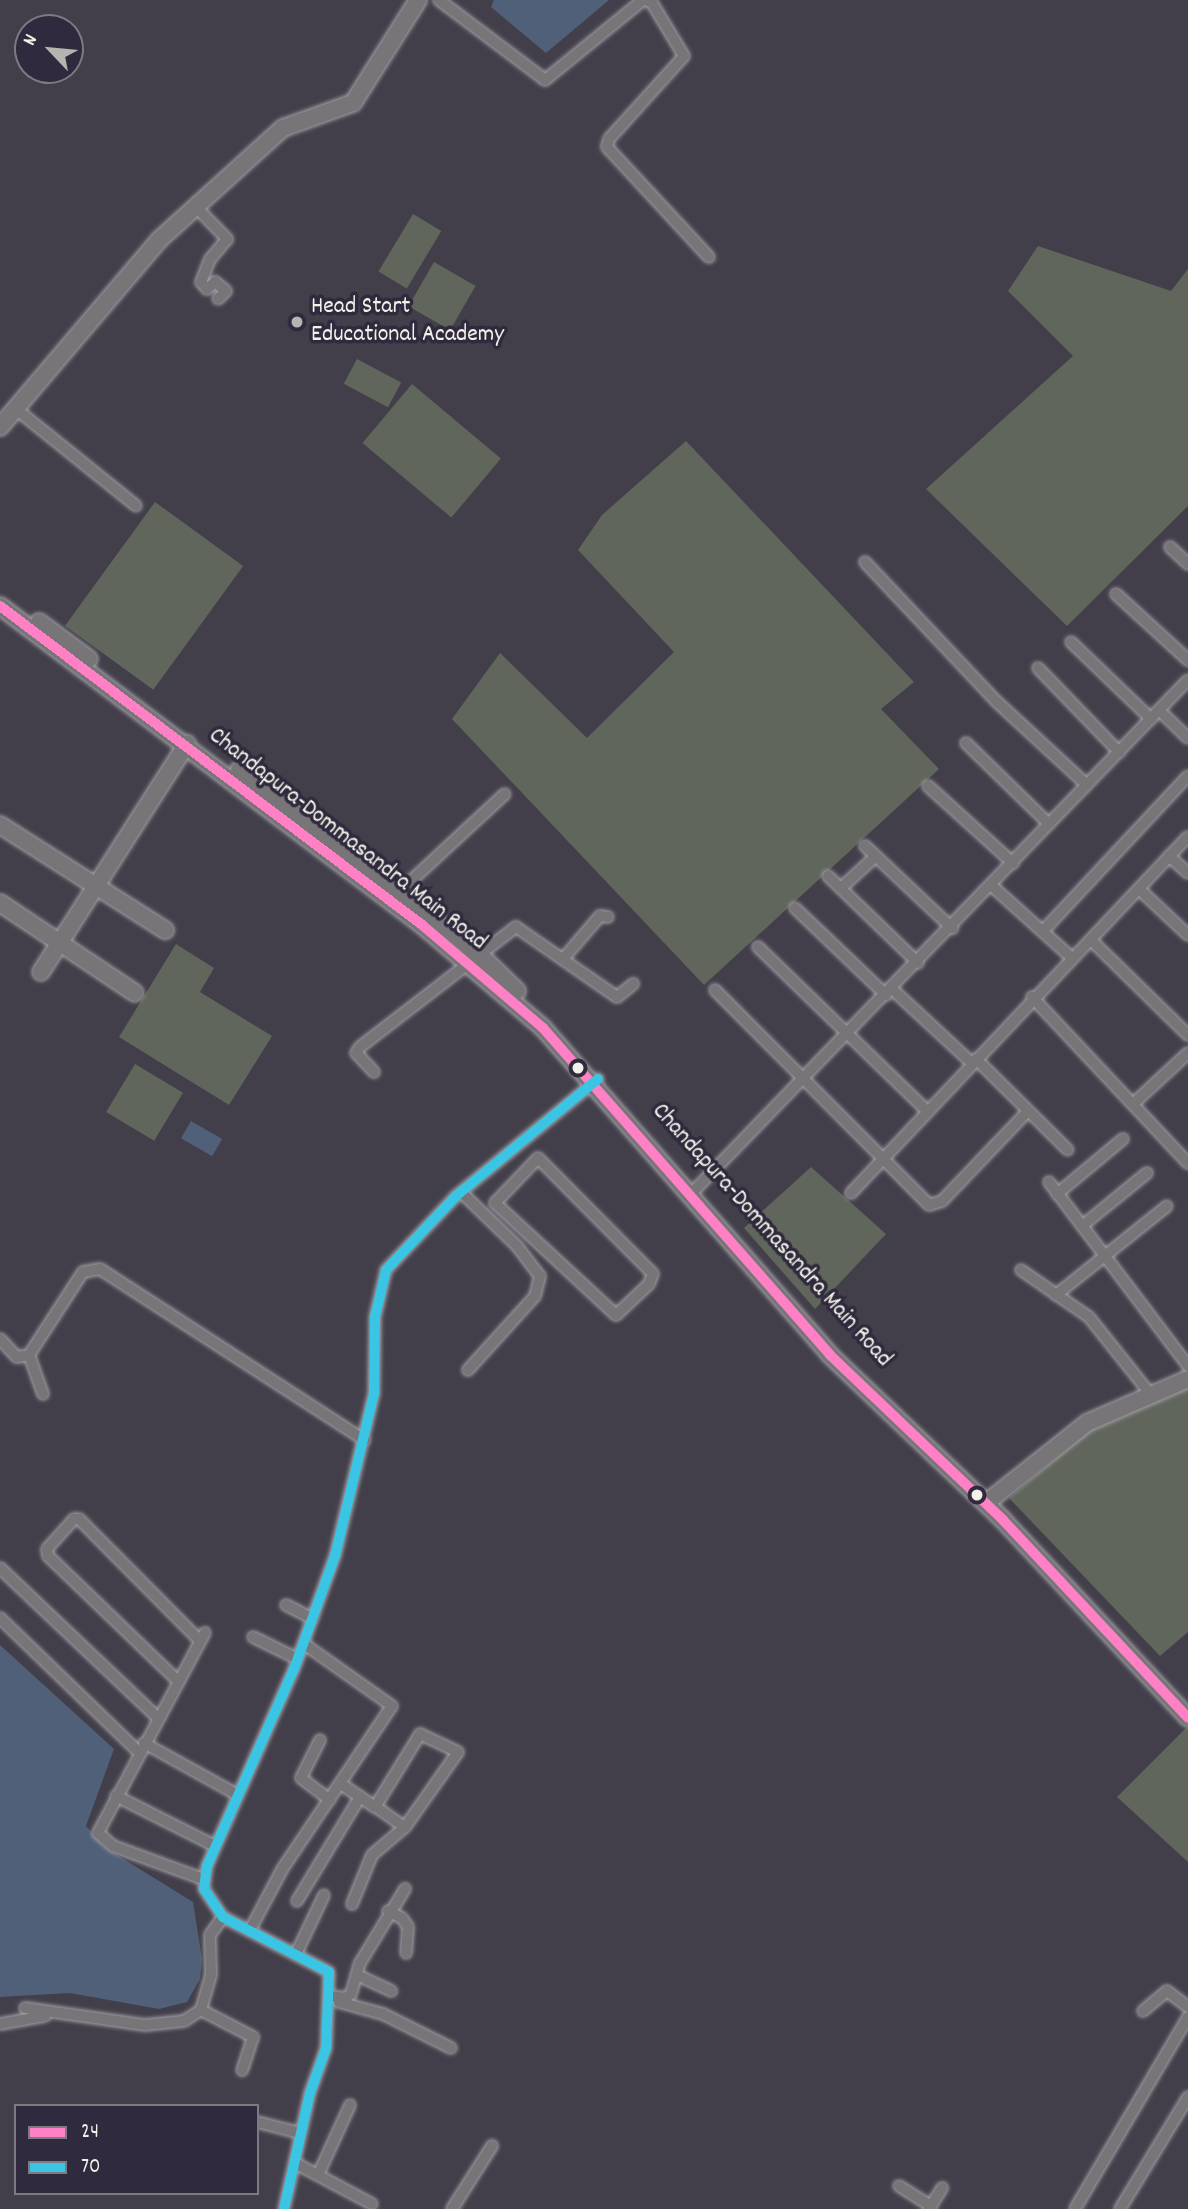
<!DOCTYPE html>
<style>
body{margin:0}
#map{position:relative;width:1188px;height:2209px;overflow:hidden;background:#423f4b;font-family:Dekko,sans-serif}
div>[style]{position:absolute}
.green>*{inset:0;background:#60665c;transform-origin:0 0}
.water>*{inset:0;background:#506078;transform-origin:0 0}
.roads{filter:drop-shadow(0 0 2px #a2a0a4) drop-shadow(0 0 2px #a2a0a4)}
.street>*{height:10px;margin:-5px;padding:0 5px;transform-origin:5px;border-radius:5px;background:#777577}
.secondary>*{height:16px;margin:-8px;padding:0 8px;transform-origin:8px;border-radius:8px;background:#777577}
.bus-1>*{height:10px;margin:-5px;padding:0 5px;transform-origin:5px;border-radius:5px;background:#ff80c5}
.bus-2>*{height:10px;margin:-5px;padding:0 5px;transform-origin:5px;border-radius:5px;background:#3ac5e4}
.dots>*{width:19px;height:19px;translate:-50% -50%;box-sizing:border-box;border:4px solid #2f2a3d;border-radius:50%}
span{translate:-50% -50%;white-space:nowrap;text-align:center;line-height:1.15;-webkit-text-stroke:7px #2f2a3d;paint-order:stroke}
.poi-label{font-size:24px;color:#f4f1e8}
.left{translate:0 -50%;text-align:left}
.street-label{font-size:24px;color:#f4f1e8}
.legend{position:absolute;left:14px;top:2104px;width:245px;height:91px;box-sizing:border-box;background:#2f2a3d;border:2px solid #7e7a81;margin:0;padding:9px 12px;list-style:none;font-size:21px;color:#f4f1e8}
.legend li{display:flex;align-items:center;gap:14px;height:35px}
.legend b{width:35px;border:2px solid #7e7a81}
.north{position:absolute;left:14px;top:14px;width:70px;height:70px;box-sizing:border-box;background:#2f2a3d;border:2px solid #7e7a81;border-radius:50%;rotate:296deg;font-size:19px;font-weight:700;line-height:28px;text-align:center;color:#f4f1e8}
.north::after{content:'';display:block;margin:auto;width:24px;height:32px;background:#b6b3b1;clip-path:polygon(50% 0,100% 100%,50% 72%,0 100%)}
</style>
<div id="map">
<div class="green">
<div style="left:413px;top:214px;width:33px;height:67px;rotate:31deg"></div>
<div style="clip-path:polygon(1038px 246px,1171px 291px,1188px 269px,1188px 506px,1067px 626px,926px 489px,1073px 356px,1008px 291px)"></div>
<div style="left:434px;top:262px;width:48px;height:51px;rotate:30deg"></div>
<div style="left:357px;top:359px;width:50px;height:28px;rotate:28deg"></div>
<div style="left:412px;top:384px;width:116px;height:77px;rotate:40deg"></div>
<div style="clip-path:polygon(686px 441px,914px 682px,881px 709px,939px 769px,704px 985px,452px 719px,500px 653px,587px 738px,674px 652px,578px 550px,602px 515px)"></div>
<div style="left:155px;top:502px;width:109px;height:153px;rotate:36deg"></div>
<div style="clip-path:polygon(176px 944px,214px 968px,200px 992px,272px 1036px,229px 1105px,119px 1037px)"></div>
<div style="left:135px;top:1064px;width:56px;height:56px;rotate:31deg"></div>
<div style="clip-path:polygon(811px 1167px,886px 1234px,815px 1309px,744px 1228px)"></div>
<div style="clip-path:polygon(1188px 1381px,1188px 1632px,1160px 1656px,1009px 1498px,1096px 1425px)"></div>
<div style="clip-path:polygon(1187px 1727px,1188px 1728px,1188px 1862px,1117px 1797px)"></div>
</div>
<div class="water">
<div style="clip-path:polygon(494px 0,609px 0,546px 53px,491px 7px)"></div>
<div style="left:191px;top:1121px;width:36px;height:20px;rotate:30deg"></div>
<div style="clip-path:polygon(0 1645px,114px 1749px,86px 1826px,104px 1847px,193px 1902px,202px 1959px,200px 1979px,187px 2002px,159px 2009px,70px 1993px,0 1997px)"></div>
</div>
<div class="roads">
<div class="street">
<div style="left:439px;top:0;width:133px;rotate:37deg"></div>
<div style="left:545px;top:80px;width:127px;rotate:-39.2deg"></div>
<div style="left:645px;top:0;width:8px;rotate:23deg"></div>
<div style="left:652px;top:3px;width:62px;rotate:58.9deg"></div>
<div style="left:684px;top:56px;width:112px;rotate:132.1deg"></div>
<div style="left:609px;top:139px;width:8px;rotate:104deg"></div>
<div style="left:607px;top:147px;width:150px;rotate:47.2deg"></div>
<div style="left:196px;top:207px;width:45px;rotate:45.9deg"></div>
<div style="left:227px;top:239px;width:26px;rotate:130deg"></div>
<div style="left:210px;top:259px;width:25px;rotate:111deg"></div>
<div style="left:201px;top:282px;width:9px;rotate:49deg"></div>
<div style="left:207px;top:289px;width:11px;rotate:-41deg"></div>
<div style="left:215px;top:282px;width:14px;rotate:39deg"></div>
<div style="left:226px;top:291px;width:11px;rotate:135deg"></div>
<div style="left:16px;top:409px;width:154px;rotate:38.9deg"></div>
<div style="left:1170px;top:547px;width:25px;rotate:43deg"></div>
<div style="left:865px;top:562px;width:192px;rotate:46.7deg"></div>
<div style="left:997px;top:702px;width:122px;rotate:42.7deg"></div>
<div style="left:1116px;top:594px;width:98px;rotate:42.5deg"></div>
<div style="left:1071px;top:642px;width:111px;rotate:43.9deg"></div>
<div style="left:1038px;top:668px;width:117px;rotate:46deg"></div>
<div style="left:1159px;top:710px;width:40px;rotate:44deg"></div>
<div style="left:966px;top:743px;width:116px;rotate:44.3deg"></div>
<div style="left:928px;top:786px;width:115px;rotate:42.2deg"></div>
<div style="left:865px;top:846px;width:120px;rotate:43.3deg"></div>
<div style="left:1169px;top:856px;width:25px;rotate:42deg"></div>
<div style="left:828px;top:876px;width:125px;rotate:44deg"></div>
<div style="left:992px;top:886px;width:108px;rotate:42deg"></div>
<div style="left:841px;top:888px;width:47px;rotate:-42.4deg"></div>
<div style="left:1139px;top:889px;width:67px;rotate:43.2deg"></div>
<div style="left:399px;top:892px;width:144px;rotate:-42.8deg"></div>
<div style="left:795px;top:908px;width:126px;rotate:43.7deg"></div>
<div style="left:1043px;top:931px;width:212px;rotate:-46.9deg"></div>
<div style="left:1091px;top:940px;width:136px;rotate:44.4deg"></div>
<div style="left:758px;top:947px;width:235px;rotate:44.1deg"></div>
<div style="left:563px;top:959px;width:57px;rotate:-49.3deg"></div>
<div style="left:600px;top:916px;width:8px;rotate:7deg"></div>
<div style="left:892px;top:989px;width:109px;rotate:42.8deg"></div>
<div style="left:715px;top:990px;width:303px;rotate:45.1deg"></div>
<div style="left:929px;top:1205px;width:14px;rotate:-17deg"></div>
<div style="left:942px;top:1201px;width:124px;rotate:-46.3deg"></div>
<div style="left:1032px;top:997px;width:228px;rotate:46.8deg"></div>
<div style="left:976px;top:1059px;width:129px;rotate:44.7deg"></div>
<div style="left:374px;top:1072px;width:26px;rotate:-133deg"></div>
<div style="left:356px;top:1053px;width:7px;rotate:-56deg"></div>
<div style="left:360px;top:1047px;width:197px;rotate:-37.6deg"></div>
<div style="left:516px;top:927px;width:123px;rotate:34.7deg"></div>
<div style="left:617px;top:997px;width:21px;rotate:-39deg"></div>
<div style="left:1133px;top:1104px;width:75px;rotate:-42.8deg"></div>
<div style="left:538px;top:1158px;width:163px;rotate:45.2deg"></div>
<div style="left:653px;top:1274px;width:11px;rotate:112deg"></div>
<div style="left:649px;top:1284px;width:45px;rotate:136.8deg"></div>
<div style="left:616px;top:1315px;width:165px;rotate:-137.2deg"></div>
<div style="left:495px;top:1203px;width:62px;rotate:-46.3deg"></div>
<div style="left:1049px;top:1182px;width:231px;rotate:52.9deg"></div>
<div style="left:461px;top:1192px;width:78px;rotate:44deg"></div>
<div style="left:517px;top:1246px;width:38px;rotate:53deg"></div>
<div style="left:540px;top:1276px;width:21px;rotate:104deg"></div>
<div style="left:535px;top:1296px;width:100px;rotate:132.2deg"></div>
<div style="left:851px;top:1193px;width:490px;rotate:-46.6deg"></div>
<div style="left:1057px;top:1194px;width:86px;rotate:-39.8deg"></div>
<div style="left:688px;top:1197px;width:719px;rotate:-45.96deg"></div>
<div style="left:1082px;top:1226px;width:84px;rotate:-39.2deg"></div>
<div style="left:1021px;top:1270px;width:83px;rotate:34.7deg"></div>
<div style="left:1089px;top:1317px;width:100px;rotate:51.5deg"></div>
<div style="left:1056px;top:1295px;width:142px;rotate:-38.7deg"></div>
<div style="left:0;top:1339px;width:25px;rotate:47deg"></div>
<div style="left:17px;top:1357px;width:12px;rotate:-9deg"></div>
<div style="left:43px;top:1394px;width:41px;rotate:-109.7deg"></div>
<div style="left:29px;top:1355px;width:99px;rotate:-57deg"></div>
<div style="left:83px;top:1272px;width:17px;rotate:-10deg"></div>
<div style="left:100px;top:1269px;width:315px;rotate:32.9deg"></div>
<div style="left:0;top:1568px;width:218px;rotate:43.5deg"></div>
<div style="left:286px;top:1605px;width:30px;rotate:27deg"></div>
<div style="left:0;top:1618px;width:193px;rotate:44deg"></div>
<div style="left:253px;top:1637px;width:50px;rotate:26.1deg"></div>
<div style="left:178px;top:1681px;width:180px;rotate:-136.1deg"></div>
<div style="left:48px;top:1556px;width:7px;rotate:-98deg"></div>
<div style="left:47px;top:1549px;width:40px;rotate:-48deg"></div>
<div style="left:74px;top:1519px;width:5px"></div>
<div style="left:79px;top:1519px;width:172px;rotate:45.2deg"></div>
<div style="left:320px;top:1740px;width:42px;rotate:116.6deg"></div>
<div style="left:301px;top:1778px;width:36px;rotate:37deg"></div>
<div style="left:144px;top:1743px;width:107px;rotate:29deg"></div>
<div style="left:341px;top:1784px;width:41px;rotate:34.1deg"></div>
<div style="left:375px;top:1807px;width:86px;rotate:-58.3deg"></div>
<div style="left:420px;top:1734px;width:42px;rotate:25.3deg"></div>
<div style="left:458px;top:1752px;width:92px;rotate:125.2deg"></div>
<div style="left:405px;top:1827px;width:43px;rotate:139.7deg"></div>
<div style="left:372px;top:1855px;width:53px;rotate:112.2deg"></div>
<div style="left:116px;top:1796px;width:111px;rotate:26.8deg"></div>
<div style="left:376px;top:1807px;width:35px;rotate:35deg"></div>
<div style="left:203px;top:1879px;width:96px;rotate:-159.9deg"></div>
<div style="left:113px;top:1846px;width:20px;rotate:-139deg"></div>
<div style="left:98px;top:1833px;width:227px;rotate:-61.9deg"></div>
<div style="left:297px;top:1901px;width:122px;rotate:-58.8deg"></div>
<div style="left:388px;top:1911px;width:16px;rotate:27deg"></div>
<div style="left:402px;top:1918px;width:11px;rotate:56deg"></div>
<div style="left:408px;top:1927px;width:26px;rotate:94deg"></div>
<div style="left:223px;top:1917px;width:22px;rotate:126deg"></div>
<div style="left:210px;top:1935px;width:40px;rotate:88.6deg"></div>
<div style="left:211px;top:1975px;width:36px;rotate:106deg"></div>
<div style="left:201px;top:2010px;width:59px;rotate:27.4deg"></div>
<div style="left:253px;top:2037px;width:35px;rotate:108deg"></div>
<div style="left:250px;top:1930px;width:70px;rotate:-62deg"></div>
<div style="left:283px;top:1868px;width:195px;rotate:-56.1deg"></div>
<div style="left:392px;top:1706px;width:108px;rotate:-144.8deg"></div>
<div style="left:296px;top:1954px;width:65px;rotate:-64.6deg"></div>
<div style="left:357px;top:1975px;width:38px;rotate:25deg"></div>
<div style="left:330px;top:1996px;width:16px;rotate:7deg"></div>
<div style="left:346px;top:1998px;width:6px;rotate:-39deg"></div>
<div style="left:351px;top:1994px;width:32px;rotate:-74deg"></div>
<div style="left:360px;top:1963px;width:87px;rotate:-58.7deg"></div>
<div style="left:339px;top:2002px;width:46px;rotate:15.3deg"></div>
<div style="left:383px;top:2014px;width:76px;rotate:26.6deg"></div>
<div style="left:25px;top:2008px;width:121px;rotate:8.1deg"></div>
<div style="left:145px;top:2025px;width:39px;rotate:-6deg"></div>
<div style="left:184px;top:2021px;width:20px;rotate:-33deg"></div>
<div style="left:1143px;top:2011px;width:31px;rotate:-40deg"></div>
<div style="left:1167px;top:1991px;width:26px;rotate:37deg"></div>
<div style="left:0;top:2024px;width:46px;rotate:-10.1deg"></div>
<div style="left:257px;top:2122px;width:44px;rotate:14.3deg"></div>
<div style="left:295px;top:2163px;width:87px;rotate:28deg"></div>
<div style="left:318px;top:2175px;width:77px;rotate:-65.4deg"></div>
<div style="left:899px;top:2186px;width:38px;rotate:32deg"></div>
<div style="left:284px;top:2209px;width:119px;rotate:-77.4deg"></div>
<div style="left:310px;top:2093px;width:48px;rotate:-70.4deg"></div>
<div style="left:326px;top:2048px;width:76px;rotate:-87.7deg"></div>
<div style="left:329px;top:1972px;width:119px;rotate:-152.6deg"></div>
<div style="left:223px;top:1917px;width:34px;rotate:-124deg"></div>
<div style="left:204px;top:1889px;width:23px;rotate:-83deg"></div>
<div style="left:207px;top:1866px;width:215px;rotate:-66.2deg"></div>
<div style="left:294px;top:1669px;width:120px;rotate:-70.1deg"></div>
<div style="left:335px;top:1556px;width:168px;rotate:-76.5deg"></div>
<div style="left:374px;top:1393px;width:76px;rotate:-89.2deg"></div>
<div style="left:375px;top:1317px;width:48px;rotate:-76.8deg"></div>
<div style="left:386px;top:1270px;width:102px;rotate:-46.6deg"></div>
<div style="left:456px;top:1196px;width:184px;rotate:-39.5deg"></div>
<div style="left:452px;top:2209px;width:75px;rotate:-57.6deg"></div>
<div style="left:929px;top:2209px;width:25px;rotate:-58deg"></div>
<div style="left:1075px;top:2209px;width:223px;rotate:-59.5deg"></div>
<div style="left:1120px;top:2209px;width:131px;rotate:-58.7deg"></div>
</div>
<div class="secondary">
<div style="left:0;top:427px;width:245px;rotate:-49.6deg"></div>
<div style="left:159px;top:240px;width:167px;rotate:-42.1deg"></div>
<div style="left:283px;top:128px;width:74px;rotate:-19.7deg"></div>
<div style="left:353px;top:103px;width:122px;rotate:-57.7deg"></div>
<div style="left:0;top:606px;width:528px;rotate:37.07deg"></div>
<div style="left:421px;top:924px;width:160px;rotate:40.4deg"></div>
<div style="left:543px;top:1028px;width:435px;rotate:48.7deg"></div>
<div style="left:830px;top:1355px;width:239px;rotate:43.6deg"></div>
<div style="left:1003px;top:1520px;width:271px;rotate:46.9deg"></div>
<div style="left:39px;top:622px;width:62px;rotate:36.5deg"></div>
<div style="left:239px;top:770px;width:302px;rotate:37.5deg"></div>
<div style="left:479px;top:954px;width:53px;rotate:44.2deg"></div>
<div style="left:0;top:825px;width:196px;rotate:32.5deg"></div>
<div style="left:0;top:903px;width:162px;rotate:33.7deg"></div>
<div style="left:41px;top:972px;width:271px;rotate:-57.4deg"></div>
<div style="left:986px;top:1503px;width:129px;rotate:-38.4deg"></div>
<div style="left:1087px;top:1423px;width:110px;rotate:-23.5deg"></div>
</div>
</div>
<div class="bus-1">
<div style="left:0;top:606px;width:528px;rotate:37.07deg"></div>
<div style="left:421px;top:924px;width:160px;rotate:40.4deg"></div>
<div style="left:543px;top:1028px;width:435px;rotate:48.7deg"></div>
<div style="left:830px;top:1355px;width:239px;rotate:43.6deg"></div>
<div style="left:1003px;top:1520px;width:271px;rotate:46.9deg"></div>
</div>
<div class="bus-2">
<div style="left:284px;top:2209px;width:119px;rotate:-77.4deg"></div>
<div style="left:310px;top:2093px;width:48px;rotate:-70.4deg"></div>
<div style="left:326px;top:2048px;width:76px;rotate:-87.7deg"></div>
<div style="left:329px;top:1972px;width:119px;rotate:-152.6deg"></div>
<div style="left:223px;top:1917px;width:34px;rotate:-124deg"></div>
<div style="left:204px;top:1889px;width:23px;rotate:-83deg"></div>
<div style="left:207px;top:1866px;width:215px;rotate:-66.2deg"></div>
<div style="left:294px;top:1669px;width:120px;rotate:-70.1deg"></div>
<div style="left:335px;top:1556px;width:168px;rotate:-76.5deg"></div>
<div style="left:374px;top:1393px;width:76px;rotate:-89.2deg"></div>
<div style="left:375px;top:1317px;width:48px;rotate:-76.8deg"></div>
<div style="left:386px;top:1270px;width:102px;rotate:-46.6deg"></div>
<div style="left:456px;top:1196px;width:184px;rotate:-39.5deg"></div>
</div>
<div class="dots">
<div style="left:297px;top:322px;background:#b6b3b1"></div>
<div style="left:578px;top:1068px;background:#f4f1e8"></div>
<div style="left:977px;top:1495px;background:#f4f1e8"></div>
</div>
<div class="poi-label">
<span class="left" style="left:311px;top:322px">Head Start<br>Educational Academy</span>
</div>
<div class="street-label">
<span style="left:347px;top:840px;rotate:38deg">Chandapura-Dommasandra Main Road</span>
<span style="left:771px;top:1236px;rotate:48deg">Chandapura-Dommasandra Main Road</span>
</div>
<ul class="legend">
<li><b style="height:9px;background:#ff80c5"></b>24</li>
<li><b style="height:9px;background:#3ac5e4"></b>70</li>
</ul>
<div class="north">N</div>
</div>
